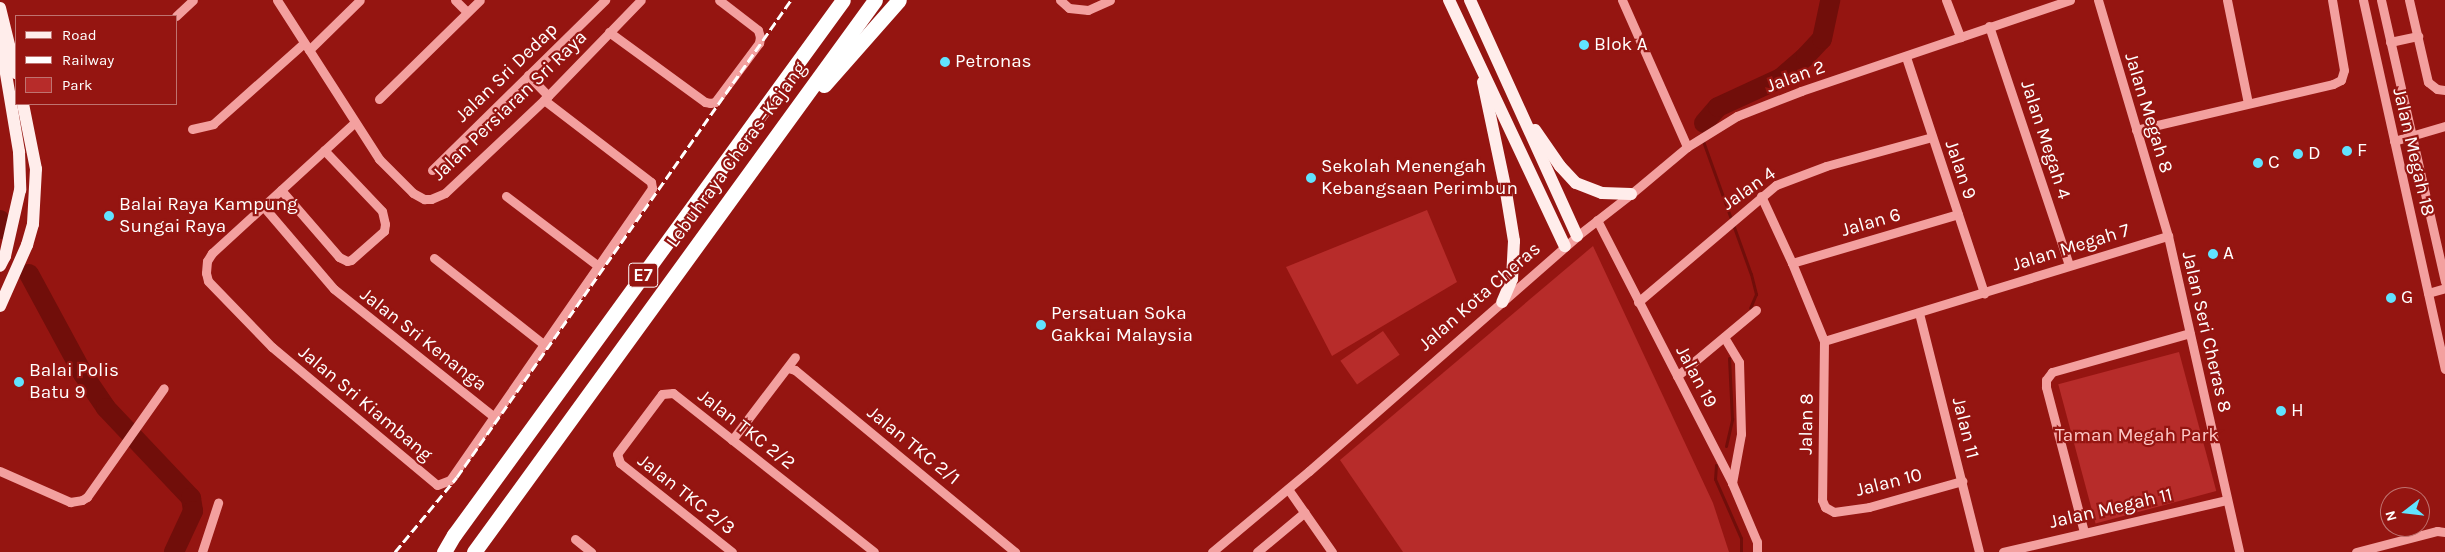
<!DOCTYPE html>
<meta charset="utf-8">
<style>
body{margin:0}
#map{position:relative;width:2445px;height:552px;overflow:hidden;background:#951511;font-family:Karla,sans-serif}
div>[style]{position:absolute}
.green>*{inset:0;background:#b72c2a;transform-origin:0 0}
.stream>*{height:3px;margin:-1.5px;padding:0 1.5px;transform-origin:1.5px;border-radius:1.5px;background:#710e0a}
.river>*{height:20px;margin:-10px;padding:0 10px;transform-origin:10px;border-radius:10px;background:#710e0a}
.minor>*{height:9px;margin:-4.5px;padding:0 4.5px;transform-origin:4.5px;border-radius:4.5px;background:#f3a09f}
.major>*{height:12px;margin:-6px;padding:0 6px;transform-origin:6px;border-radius:6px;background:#ffedeb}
.highway>*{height:15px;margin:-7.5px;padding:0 7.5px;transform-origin:7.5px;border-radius:7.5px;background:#fff}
.rail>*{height:3px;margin-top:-1.5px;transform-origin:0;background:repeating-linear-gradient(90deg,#fff 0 9px,transparent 0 13px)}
.dots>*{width:14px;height:14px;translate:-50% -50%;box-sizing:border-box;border:2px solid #951511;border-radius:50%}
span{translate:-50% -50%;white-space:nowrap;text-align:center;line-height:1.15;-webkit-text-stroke:4.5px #951511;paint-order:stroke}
.shield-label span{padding:1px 4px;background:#951511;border:1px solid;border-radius:4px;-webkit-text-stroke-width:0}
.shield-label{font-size:18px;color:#fff;font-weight:700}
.poi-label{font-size:19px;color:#fff}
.left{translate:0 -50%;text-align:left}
.street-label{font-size:19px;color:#fff}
.park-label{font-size:19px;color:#fec8c7}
.legend{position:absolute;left:15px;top:15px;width:162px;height:90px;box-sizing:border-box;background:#951511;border:1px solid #bf7370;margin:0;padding:6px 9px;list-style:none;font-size:15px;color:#fff}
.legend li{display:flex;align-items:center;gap:10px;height:25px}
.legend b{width:25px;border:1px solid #bf7370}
.north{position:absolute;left:2380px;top:487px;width:50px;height:50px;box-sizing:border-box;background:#951511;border:1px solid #bf7370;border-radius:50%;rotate:254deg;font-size:14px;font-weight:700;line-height:20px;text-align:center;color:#fff}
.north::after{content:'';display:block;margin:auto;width:18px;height:22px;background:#61e3ff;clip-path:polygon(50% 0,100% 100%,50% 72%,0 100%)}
</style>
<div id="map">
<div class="green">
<div style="clip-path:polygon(1427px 210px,1457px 282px,1332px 356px,1286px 267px)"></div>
<div style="clip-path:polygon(1593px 246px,1713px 503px,1729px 552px,1403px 552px,1340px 460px)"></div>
<div style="left:1383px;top:331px;width:29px;height:52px;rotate:55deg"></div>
<div style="left:2179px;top:352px;width:144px;height:125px;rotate:75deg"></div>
</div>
<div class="stream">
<div style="left:1703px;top:141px;width:141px;rotate:70.2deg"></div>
<div style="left:1751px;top:274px;width:21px;rotate:76deg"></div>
<div style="left:1756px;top:294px;width:15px;rotate:113deg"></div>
<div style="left:1726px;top:446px;width:28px;rotate:-77deg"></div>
<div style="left:1732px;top:419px;width:61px;rotate:-92.8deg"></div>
<div style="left:1716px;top:465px;width:14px;rotate:94deg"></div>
<div style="left:1715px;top:479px;width:64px;rotate:66.2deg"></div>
<div style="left:1741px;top:538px;width:14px;rotate:90deg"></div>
</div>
<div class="river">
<div style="left:1704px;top:123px;width:21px;rotate:-49deg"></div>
<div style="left:1718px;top:107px;width:69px;rotate:-24.7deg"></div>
<div style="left:1781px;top:78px;width:33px;rotate:-41deg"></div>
<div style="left:1806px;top:56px;width:23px;rotate:-47deg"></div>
<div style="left:1822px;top:39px;width:40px;rotate:-78deg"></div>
<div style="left:0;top:220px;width:11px;rotate:63deg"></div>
<div style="left:29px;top:274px;width:114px;rotate:61.6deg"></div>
<div style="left:83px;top:374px;width:41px;rotate:55.9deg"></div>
<div style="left:106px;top:408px;width:124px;rotate:46.6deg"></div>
<div style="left:191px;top:498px;width:13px;rotate:81deg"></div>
<div style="left:193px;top:511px;width:45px;rotate:114.9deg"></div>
</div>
<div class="minor">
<div style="left:277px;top:0;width:189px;rotate:57.3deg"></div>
<div style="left:379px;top:159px;width:48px;rotate:45deg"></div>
<div style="left:413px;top:193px;width:13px;rotate:29deg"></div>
<div style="left:424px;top:199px;width:7px"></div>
<div style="left:431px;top:199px;width:15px;rotate:-23deg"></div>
<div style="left:445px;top:193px;width:136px;rotate:-43.2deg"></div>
<div style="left:544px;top:100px;width:139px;rotate:-45.9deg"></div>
<div style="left:455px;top:0;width:17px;rotate:45deg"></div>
<div style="left:1060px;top:0;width:12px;rotate:42deg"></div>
<div style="left:1069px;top:8px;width:19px;rotate:6deg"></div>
<div style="left:1088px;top:10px;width:24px;rotate:-24deg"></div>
<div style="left:1622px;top:0;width:161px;rotate:66.1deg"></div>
<div style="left:1946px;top:0;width:40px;rotate:69deg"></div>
<div style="left:2098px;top:0;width:246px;rotate:73.5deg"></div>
<div style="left:2168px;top:236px;width:324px;rotate:77.3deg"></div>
<div style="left:2227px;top:0;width:105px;rotate:78.5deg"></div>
<div style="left:2363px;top:0;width:378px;rotate:77.5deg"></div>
<div style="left:2381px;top:0;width:289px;rotate:77.2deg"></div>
<div style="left:2409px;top:0;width:84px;rotate:77deg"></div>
<div style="left:2428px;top:82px;width:11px;rotate:38deg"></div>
<div style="left:2437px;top:89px;width:8px;rotate:7deg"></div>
<div style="left:176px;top:16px;width:23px;rotate:-43deg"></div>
<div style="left:1989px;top:26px;width:252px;rotate:71.5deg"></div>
<div style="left:609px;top:32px;width:119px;rotate:36.1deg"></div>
<div style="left:705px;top:102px;width:5px;rotate:11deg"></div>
<div style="left:710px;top:103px;width:5px;rotate:-11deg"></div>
<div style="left:715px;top:102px;width:74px;rotate:-53.3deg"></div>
<div style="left:759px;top:43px;width:6px;rotate:-81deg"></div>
<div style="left:760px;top:37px;width:7px;rotate:-106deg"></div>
<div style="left:758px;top:30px;width:49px;rotate:-142.4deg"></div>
<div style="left:2390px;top:42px;width:29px;rotate:-12deg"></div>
<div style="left:309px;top:50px;width:71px;rotate:-44.4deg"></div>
<div style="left:1906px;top:57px;width:249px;rotate:71.7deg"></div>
<div style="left:528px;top:75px;width:29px;rotate:46deg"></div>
<div style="left:379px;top:99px;width:141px;rotate:-44.4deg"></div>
<div style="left:354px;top:123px;width:193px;rotate:137.5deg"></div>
<div style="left:212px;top:253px;width:9px;rotate:122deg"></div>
<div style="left:207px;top:261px;width:12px;rotate:95deg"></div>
<div style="left:206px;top:273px;width:8px;rotate:76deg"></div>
<div style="left:208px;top:281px;width:92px;rotate:45.9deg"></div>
<div style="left:272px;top:347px;width:215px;rotate:39.9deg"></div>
<div style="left:437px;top:485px;width:14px;rotate:-21deg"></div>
<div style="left:450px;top:480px;width:355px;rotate:-55.3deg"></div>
<div style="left:652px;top:188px;width:6px;rotate:-99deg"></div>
<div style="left:651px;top:182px;width:135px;rotate:-142.5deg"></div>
<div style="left:192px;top:129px;width:22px;rotate:-13deg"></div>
<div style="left:213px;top:124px;width:122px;rotate:-41.7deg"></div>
<div style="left:2136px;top:130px;width:202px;rotate:-13.1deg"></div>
<div style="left:2333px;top:84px;width:9px;rotate:-27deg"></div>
<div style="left:2341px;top:80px;width:10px;rotate:-73deg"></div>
<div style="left:2344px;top:70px;width:71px;rotate:-99.7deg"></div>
<div style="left:2394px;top:141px;width:53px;rotate:-16.4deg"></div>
<div style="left:432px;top:170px;width:243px;rotate:-44.5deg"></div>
<div style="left:281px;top:190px;width:89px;rotate:49.1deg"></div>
<div style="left:339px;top:257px;width:9px;rotate:27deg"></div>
<div style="left:347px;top:261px;width:4px;rotate:-14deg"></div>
<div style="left:351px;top:260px;width:44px;rotate:-41.3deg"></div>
<div style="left:384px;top:231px;width:7px;rotate:-82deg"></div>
<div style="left:385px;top:224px;width:13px;rotate:-103deg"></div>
<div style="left:382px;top:211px;width:84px;rotate:-133.6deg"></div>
<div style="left:506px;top:196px;width:114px;rotate:37.2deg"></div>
<div style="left:1761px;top:196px;width:74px;rotate:65.2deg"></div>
<div style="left:1792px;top:263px;width:84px;rotate:67.7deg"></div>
<div style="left:1824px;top:341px;width:159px;rotate:90.7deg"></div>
<div style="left:1822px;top:500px;width:8px;rotate:67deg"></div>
<div style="left:1825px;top:507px;width:10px;rotate:29deg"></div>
<div style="left:1834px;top:512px;width:35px;rotate:-8deg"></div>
<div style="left:1869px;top:507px;width:97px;rotate:-15.6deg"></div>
<div style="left:263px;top:206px;width:109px;rotate:49.5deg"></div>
<div style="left:334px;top:289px;width:203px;rotate:38.6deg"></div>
<div style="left:1597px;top:220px;width:296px;rotate:62.8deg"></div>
<div style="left:1732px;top:483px;width:64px;rotate:67deg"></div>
<div style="left:1757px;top:542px;width:10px;rotate:90deg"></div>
<div style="left:434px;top:258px;width:137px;rotate:38.2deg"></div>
<div style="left:1792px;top:263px;width:173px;rotate:-16.4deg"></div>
<div style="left:2428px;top:293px;width:18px;rotate:-16deg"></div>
<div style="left:1638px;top:302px;width:181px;rotate:-40.3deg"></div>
<div style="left:1776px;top:185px;width:53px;rotate:-20.8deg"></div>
<div style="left:1826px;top:166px;width:110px;rotate:-15.3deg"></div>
<div style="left:1919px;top:313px;width:246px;rotate:75.9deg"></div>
<div style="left:1724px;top:337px;width:29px;rotate:59deg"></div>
<div style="left:1739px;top:362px;width:72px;rotate:88.4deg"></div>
<div style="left:1741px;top:434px;width:50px;rotate:100.4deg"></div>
<div style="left:1824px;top:341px;width:360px;rotate:-17deg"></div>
<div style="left:788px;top:368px;width:7px;rotate:16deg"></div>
<div style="left:795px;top:370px;width:286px;rotate:39.6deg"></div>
<div style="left:1677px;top:376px;width:103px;rotate:-39.9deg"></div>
<div style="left:732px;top:440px;width:104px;rotate:-52.8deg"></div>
<div style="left:0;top:471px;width:77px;rotate:23.9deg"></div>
<div style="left:70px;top:502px;width:12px;rotate:-9deg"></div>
<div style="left:82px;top:500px;width:6px;rotate:-31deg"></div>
<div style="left:87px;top:497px;width:133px;rotate:-54.8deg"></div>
<div style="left:1288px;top:489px;width:77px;rotate:55.1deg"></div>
<div style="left:2084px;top:532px;width:150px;rotate:-104.7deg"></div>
<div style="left:2046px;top:387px;width:7px;rotate:-90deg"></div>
<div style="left:2046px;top:380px;width:10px;rotate:-53deg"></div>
<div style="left:2052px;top:372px;width:143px;rotate:-15.8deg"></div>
<div style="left:575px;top:539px;width:21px;rotate:39deg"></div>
<div style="left:202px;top:552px;width:52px;rotate:-71.9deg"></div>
<div style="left:732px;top:552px;width:143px;rotate:-141.5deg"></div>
<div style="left:620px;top:463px;width:9px;rotate:-108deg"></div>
<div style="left:617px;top:454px;width:75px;rotate:-53.1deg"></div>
<div style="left:662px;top:394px;width:11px;rotate:-5deg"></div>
<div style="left:673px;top:393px;width:256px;rotate:38.3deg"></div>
<div style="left:1212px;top:552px;width:126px;rotate:-39.9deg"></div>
<div style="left:1309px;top:471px;width:356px;rotate:-41.2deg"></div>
<div style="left:1577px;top:236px;width:68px;rotate:-37.9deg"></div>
<div style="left:1631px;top:194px;width:73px;rotate:-40deg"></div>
<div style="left:1687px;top:147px;width:59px;rotate:-31.8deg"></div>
<div style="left:1737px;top:116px;width:69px;rotate:-21.3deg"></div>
<div style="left:1801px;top:91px;width:284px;rotate:-18.7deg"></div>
<div style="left:1257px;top:552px;width:62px;rotate:-39.8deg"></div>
<div style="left:2003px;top:552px;width:230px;rotate:-13.1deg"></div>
<div style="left:2356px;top:552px;width:84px;rotate:-14.5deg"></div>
<div style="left:2437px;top:531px;width:8px;rotate:7deg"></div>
</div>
<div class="major">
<div style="left:1449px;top:0;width:272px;rotate:64.8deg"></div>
<div style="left:1470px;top:0;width:259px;rotate:65.6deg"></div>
<div style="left:0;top:8px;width:67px;rotate:76.2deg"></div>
<div style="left:0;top:38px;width:116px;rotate:80.5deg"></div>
<div style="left:19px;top:152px;width:38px;rotate:88deg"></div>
<div style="left:20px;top:190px;width:68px;rotate:102.8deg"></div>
<div style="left:5px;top:256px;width:11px;rotate:117deg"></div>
<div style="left:1483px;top:82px;width:106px;rotate:78.1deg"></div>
<div style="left:1505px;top:186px;width:56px;rotate:80.7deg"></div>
<div style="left:1514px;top:241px;width:38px;rotate:93deg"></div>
<div style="left:1512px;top:279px;width:25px;rotate:113deg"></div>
<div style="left:1535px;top:130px;width:44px;rotate:55.2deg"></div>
<div style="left:1560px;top:166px;width:23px;rotate:47deg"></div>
<div style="left:1576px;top:183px;width:28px;rotate:21deg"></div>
<div style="left:1602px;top:193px;width:29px;rotate:2deg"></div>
<div style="left:0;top:306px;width:67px;rotate:-66.1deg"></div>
<div style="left:27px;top:245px;width:22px;rotate:-74deg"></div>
<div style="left:33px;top:224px;width:55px;rotate:-86.9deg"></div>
<div style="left:36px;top:169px;width:66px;rotate:-101.3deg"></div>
</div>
<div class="highway">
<div style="left:824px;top:85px;width:113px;rotate:-48.6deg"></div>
<div style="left:444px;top:552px;width:20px;rotate:-60deg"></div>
<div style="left:454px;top:535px;width:661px;rotate:-53.98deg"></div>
<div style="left:474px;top:552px;width:682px;rotate:-54deg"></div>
</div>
<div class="rail">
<div style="left:395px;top:552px;width:97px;rotate:-50.4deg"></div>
<div style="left:457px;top:477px;width:582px;rotate:-55deg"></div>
</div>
<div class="dots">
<div style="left:1584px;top:45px;background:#61e3ff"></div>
<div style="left:945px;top:62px;background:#61e3ff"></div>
<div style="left:2347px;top:151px;background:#61e3ff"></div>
<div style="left:2298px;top:154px;background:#61e3ff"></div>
<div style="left:2258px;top:163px;background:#61e3ff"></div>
<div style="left:1311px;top:178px;background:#61e3ff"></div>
<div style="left:109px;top:216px;background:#61e3ff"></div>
<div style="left:2213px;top:254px;background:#61e3ff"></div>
<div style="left:2391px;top:298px;background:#61e3ff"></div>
<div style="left:1041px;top:325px;background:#61e3ff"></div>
<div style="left:19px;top:382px;background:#61e3ff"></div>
<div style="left:2281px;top:411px;background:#61e3ff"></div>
</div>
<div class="shield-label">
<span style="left:643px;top:275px">E7</span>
</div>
<div class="poi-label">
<span class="left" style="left:1594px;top:45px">Blok A</span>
<span class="left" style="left:955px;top:62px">Petronas</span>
<span class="left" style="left:2357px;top:151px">F</span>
<span class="left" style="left:2308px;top:154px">D</span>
<span class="left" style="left:2268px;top:163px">C</span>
<span class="left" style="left:1321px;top:178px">Sekolah Menengah<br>Kebangsaan Perimbun</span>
<span class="left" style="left:119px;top:216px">Balai Raya Kampung<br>Sungai Raya</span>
<span class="left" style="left:2223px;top:254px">A</span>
<span class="left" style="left:2401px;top:298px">G</span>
<span class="left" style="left:1051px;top:325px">Persatuan Soka<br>Gakkai Malaysia</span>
<span class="left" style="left:29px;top:382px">Balai Polis<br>Batu 9</span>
<span class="left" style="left:2291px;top:411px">H</span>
</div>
<div class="street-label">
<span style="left:507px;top:73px;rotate:-44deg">Jalan Sri Dedap</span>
<span style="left:1796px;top:77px;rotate:-20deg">Jalan 2</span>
<span style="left:510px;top:106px;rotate:-44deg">Jalan Persiaran Sri Raya</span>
<span style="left:2148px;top:113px;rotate:73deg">Jalan Megah 8</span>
<span style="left:2045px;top:140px;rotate:72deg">Jalan Megah 4</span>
<span style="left:2413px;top:152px;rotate:77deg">Jalan Megah 18</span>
<span style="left:737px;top:155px;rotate:-54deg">Lebuhraya Cheras–Kajang</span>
<span style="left:1960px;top:170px;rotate:71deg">Jalan 9</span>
<span style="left:1749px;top:189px;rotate:-35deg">Jalan 4</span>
<span style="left:1871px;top:223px;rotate:-16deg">Jalan 6</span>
<span style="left:2071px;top:248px;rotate:-17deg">Jalan Megah 7</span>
<span style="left:1480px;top:297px;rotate:-41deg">Jalan Kota Cheras</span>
<span style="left:2206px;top:332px;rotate:77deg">Jalan Seri Cheras 8</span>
<span style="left:423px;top:340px;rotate:38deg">Jalan Sri Kenanga</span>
<span style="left:1696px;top:377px;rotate:62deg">Jalan 19</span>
<span style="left:365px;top:404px;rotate:40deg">Jalan Sri Kiambang</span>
<span style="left:1807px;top:424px;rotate:-89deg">Jalan 8</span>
<span style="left:1965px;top:428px;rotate:76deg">Jalan 11</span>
<span style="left:746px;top:430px;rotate:38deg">Jalan TKC 2/2</span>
<span style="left:913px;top:446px;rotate:39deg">Jalan TKC 2/1</span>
<span style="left:1889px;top:483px;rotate:-14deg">Jalan 10</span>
<span style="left:686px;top:495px;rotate:38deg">Jalan TKC 2/3</span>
<span style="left:2111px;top:509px;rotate:-13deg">Jalan Megah 11</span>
</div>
<div class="park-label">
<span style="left:2137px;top:436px">Taman Megah Park</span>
</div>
<ul class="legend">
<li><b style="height:6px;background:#ffedeb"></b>Road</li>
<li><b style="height:6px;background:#fff"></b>Railway</li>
<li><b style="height:14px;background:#b72c2a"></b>Park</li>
</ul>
<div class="north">N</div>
</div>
